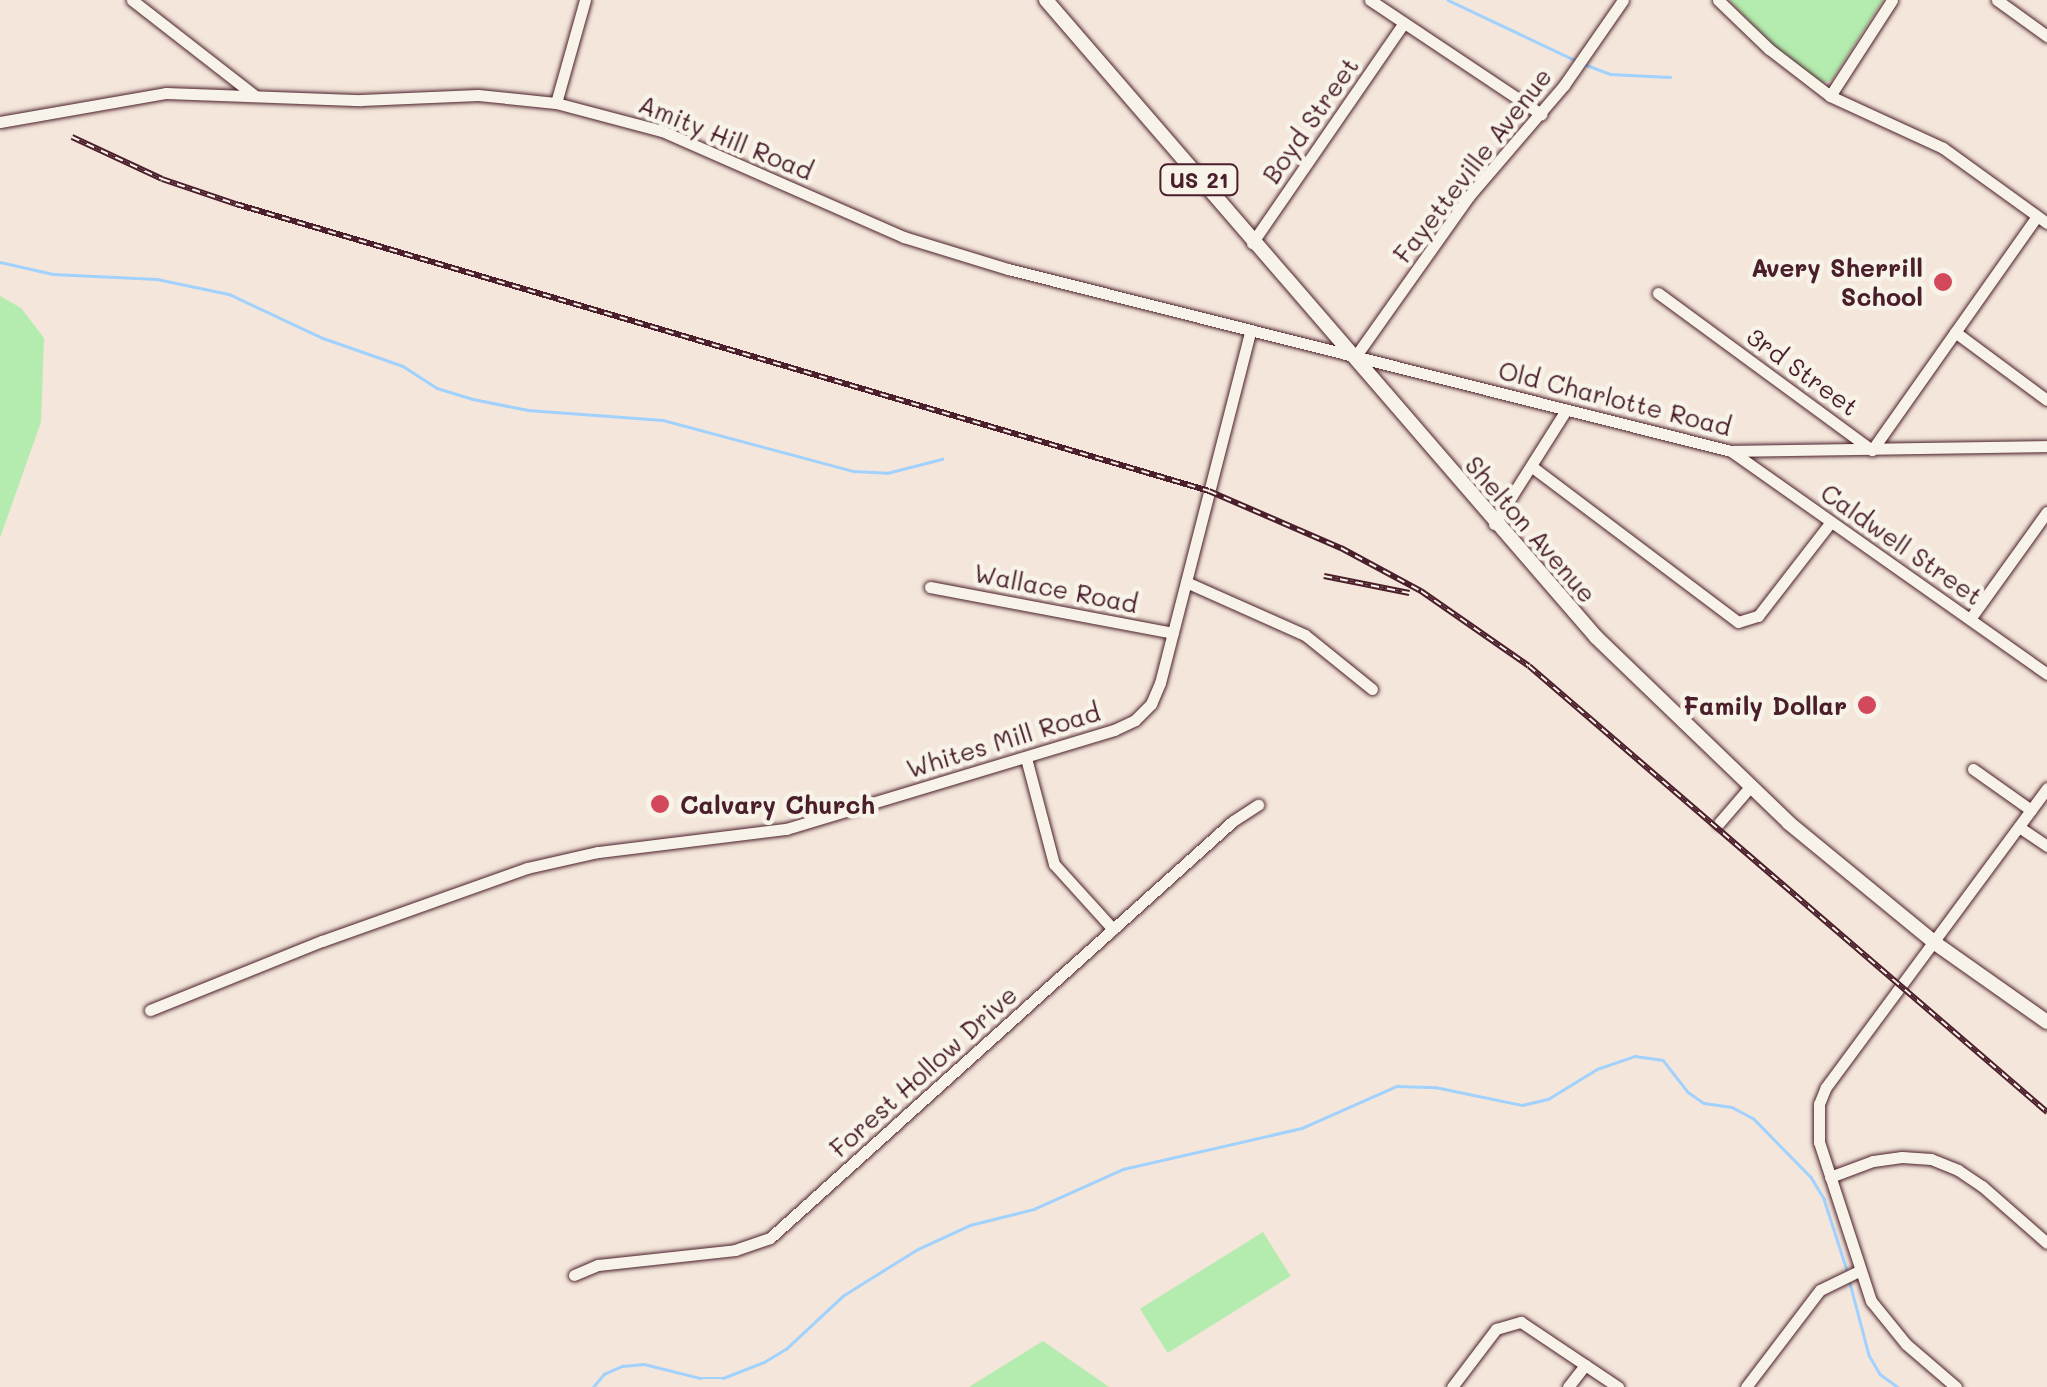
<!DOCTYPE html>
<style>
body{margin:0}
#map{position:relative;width:2047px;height:1387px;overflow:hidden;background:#f4e6da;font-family:Mali,sans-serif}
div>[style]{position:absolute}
.green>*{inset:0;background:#b4ebae;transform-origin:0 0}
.stream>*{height:2.5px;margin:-1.25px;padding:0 1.25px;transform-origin:1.25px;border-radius:1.25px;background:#a1d1fd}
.roads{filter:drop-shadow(0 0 2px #4a1f2b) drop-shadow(0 0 2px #4a1f2b)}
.minor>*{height:11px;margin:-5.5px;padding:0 5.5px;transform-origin:5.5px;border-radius:5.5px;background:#f7f3e8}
.major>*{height:14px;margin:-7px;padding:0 7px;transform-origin:7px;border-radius:7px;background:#f7f3e8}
.rail>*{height:6px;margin-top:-3px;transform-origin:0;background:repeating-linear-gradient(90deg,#f7f3e8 0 8px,#4a1f2b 0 16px);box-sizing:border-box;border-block:2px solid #4a1f2b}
.dots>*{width:28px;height:28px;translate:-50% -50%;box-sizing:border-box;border:5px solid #f7f3e8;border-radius:50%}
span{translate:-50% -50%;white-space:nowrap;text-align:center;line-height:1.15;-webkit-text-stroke:9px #f7f3e8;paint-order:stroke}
.shield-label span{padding:2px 8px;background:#f7f3e8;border:2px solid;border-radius:8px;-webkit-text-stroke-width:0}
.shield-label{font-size:22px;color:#4a1f2b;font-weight:700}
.street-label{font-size:25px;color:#4a1f2b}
.poi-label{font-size:25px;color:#4a1f2b;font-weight:700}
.right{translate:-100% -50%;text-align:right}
.left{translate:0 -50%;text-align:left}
</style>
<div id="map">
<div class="green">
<div style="clip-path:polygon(1729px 0,1883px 0,1832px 80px,1822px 83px,1782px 54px)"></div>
<div style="clip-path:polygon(0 296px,21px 308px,44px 338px,41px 422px,0 538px)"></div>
<div style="left:1263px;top:1232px;width:52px;height:145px;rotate:58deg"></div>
<div style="clip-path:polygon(1043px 1341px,1109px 1387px,969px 1387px)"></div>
</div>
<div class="stream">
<div style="left:1448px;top:0;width:143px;rotate:25.3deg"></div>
<div style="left:1584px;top:64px;width:28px;rotate:21deg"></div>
<div style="left:1610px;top:74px;width:60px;rotate:2.9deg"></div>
<div style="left:0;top:262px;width:54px;rotate:12.8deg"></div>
<div style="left:53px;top:274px;width:104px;rotate:2.8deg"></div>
<div style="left:157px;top:279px;width:74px;rotate:11.8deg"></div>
<div style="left:229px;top:294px;width:104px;rotate:25.1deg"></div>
<div style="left:323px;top:338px;width:85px;rotate:19.3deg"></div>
<div style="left:403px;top:366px;width:40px;rotate:32.9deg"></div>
<div style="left:437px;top:388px;width:38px;rotate:17deg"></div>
<div style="left:473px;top:399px;width:56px;rotate:11.3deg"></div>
<div style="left:528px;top:410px;width:135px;rotate:4.2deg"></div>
<div style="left:663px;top:420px;width:197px;rotate:15deg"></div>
<div style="left:853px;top:471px;width:34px;rotate:3deg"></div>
<div style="left:887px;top:473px;width:57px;rotate:-14.3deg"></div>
<div style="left:1850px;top:1283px;width:74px;rotate:75.2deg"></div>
<div style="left:1869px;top:1355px;width:22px;rotate:60deg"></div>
<div style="left:1880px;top:1374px;width:22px;rotate:36deg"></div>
<div style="left:593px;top:1387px;width:17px;rotate:-50deg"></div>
<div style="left:604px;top:1374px;width:20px;rotate:-24deg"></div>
<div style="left:622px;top:1366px;width:22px;rotate:-5deg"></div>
<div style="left:644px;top:1364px;width:58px;rotate:14deg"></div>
<div style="left:700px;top:1378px;width:23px"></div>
<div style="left:723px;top:1378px;width:44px;rotate:-21.3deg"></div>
<div style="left:764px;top:1362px;width:26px;rotate:-31deg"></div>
<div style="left:786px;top:1349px;width:79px;rotate:-43deg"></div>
<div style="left:844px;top:1295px;width:85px;rotate:-32deg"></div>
<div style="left:916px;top:1250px;width:60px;rotate:-24.8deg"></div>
<div style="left:970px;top:1225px;width:66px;rotate:-14deg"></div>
<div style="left:1034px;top:1209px;width:98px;rotate:-24.2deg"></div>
<div style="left:1123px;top:1169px;width:184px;rotate:-12.9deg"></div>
<div style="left:1302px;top:1128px;width:104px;rotate:-23.9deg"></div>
<div style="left:1397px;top:1086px;width:38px;rotate:2deg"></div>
<div style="left:1435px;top:1087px;width:89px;rotate:11.7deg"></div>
<div style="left:1522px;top:1105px;width:27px;rotate:-13deg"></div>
<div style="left:1548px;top:1099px;width:57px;rotate:-31.5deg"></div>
<div style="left:1597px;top:1069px;width:40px;rotate:-18.9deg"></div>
<div style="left:1635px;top:1056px;width:28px;rotate:8deg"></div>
<div style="left:1663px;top:1060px;width:41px;rotate:52deg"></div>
<div style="left:1688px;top:1092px;width:19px;rotate:35deg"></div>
<div style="left:1704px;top:1103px;width:28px;rotate:8deg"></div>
<div style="left:1732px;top:1107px;width:24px;rotate:28deg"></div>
<div style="left:1753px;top:1118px;width:83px;rotate:45.5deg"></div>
<div style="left:1811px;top:1177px;width:26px;rotate:59deg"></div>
<div style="left:1824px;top:1199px;width:75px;rotate:72.1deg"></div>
</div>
<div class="roads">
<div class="minor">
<div style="left:132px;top:0;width:155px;rotate:37.9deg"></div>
<div style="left:1370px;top:0;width:206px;rotate:33.7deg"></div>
<div style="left:1718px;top:0;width:71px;rotate:43.9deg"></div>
<div style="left:1769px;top:49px;width:77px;rotate:37.6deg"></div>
<div style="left:1830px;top:96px;width:124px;rotate:24.7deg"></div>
<div style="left:1943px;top:148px;width:128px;rotate:35.8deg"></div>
<div style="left:1997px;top:0;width:62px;rotate:35.8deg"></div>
<div style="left:1830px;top:96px;width:114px;rotate:-57.1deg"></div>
<div style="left:556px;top:103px;width:107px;rotate:-74.3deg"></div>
<div style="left:0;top:122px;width:169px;rotate:-9.9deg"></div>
<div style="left:166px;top:93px;width:195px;rotate:2.1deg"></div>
<div style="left:361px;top:100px;width:117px;rotate:-2.4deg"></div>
<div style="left:478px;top:95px;width:78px;rotate:5.9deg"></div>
<div style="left:556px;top:103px;width:110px;rotate:14.8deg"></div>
<div style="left:662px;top:131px;width:264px;rotate:23.7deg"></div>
<div style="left:904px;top:237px;width:109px;rotate:17.1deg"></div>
<div style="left:1008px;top:269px;width:746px;rotate:14.13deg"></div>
<div style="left:1731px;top:451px;width:316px;rotate:-0.9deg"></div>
<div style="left:1252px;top:243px;width:267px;rotate:-55.4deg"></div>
<div style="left:1658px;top:293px;width:265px;rotate:36.3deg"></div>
<div style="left:1872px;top:450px;width:286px;rotate:-54.8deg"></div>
<div style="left:1955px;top:332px;width:114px;rotate:36.5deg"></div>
<div style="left:1355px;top:357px;width:197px;rotate:-54.7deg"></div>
<div style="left:1469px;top:196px;width:146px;rotate:-49.4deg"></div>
<div style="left:1564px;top:85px;width:103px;rotate:-55.2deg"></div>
<div style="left:1731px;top:451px;width:387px;rotate:35.2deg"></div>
<div style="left:1531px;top:466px;width:259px;rotate:37deg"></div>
<div style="left:1738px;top:622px;width:21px;rotate:-17deg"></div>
<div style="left:1758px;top:616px;width:119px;rotate:-52.2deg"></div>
<div style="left:1494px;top:524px;width:135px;rotate:-57.7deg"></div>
<div style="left:1186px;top:582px;width:130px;rotate:24deg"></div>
<div style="left:1305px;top:635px;width:86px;rotate:38.9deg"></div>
<div style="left:930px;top:587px;width:247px;rotate:10.7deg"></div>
<div style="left:1970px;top:619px;width:132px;rotate:-54.3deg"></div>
<div style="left:1026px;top:758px;width:110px;rotate:75.2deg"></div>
<div style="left:1054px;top:864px;width:88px;rotate:47.8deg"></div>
<div style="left:1973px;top:769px;width:71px;rotate:35.3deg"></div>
<div style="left:1719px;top:823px;width:48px;rotate:-49.3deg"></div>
<div style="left:2019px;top:827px;width:34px;rotate:34deg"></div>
<div style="left:150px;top:1010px;width:185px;rotate:-21.9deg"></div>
<div style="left:322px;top:941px;width:218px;rotate:-19.6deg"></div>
<div style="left:527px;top:868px;width:73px;rotate:-12.7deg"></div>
<div style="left:598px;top:852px;width:189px;rotate:-7deg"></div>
<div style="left:786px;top:829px;width:343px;rotate:-16.8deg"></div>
<div style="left:1114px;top:730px;width:23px;rotate:-25deg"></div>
<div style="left:1135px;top:720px;width:23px;rotate:-45deg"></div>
<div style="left:1151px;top:704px;width:23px;rotate:-67deg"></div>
<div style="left:1160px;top:683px;width:361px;rotate:-75.6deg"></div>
<div style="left:1830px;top:1177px;width:46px;rotate:-20.4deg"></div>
<div style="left:1873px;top:1161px;width:29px;rotate:-8deg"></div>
<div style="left:1902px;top:1157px;width:29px;rotate:4deg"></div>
<div style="left:1931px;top:1159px;width:29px;rotate:22deg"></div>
<div style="left:1958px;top:1170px;width:29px;rotate:34deg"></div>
<div style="left:1982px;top:1186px;width:86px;rotate:41.2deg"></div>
<div style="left:574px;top:1275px;width:26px;rotate:-23deg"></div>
<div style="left:598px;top:1265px;width:138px;rotate:-6.2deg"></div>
<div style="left:735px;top:1250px;width:37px;rotate:-19deg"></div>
<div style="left:770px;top:1238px;width:623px;rotate:-42.01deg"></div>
<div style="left:1233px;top:821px;width:30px;rotate:-33deg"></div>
<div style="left:1452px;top:1387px;width:73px;rotate:-52.8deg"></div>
<div style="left:1496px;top:1329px;width:26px;rotate:-16deg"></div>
<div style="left:1521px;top:1322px;width:117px;rotate:33.8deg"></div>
<div style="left:1568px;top:1387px;width:28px;rotate:-52deg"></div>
<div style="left:1746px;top:1387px;width:122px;rotate:-52.7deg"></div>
<div style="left:1820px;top:1290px;width:43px;rotate:-26deg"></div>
<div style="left:1956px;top:1387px;width:66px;rotate:-139.3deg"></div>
<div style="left:1906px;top:1344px;width:55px;rotate:-129.1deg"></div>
<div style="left:1871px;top:1301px;width:167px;rotate:-108.1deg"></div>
<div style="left:1819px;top:1142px;width:38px;rotate:-90deg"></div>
<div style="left:1819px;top:1104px;width:18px;rotate:-68deg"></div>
<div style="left:1826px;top:1087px;width:372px;rotate:-53.5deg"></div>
</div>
<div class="major">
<div style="left:1046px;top:0;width:842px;rotate:49.19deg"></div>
<div style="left:1596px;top:637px;width:268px;rotate:43.9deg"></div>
<div style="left:1789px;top:823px;width:189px;rotate:39.4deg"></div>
<div style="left:1935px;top:943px;width:137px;rotate:35.2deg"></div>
</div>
</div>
<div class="rail">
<div style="left:72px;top:137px;width:99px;rotate:25deg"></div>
<div style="left:162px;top:179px;width:78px;rotate:18.7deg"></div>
<div style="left:236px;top:204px;width:1014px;rotate:16.43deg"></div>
<div style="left:1209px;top:491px;width:144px;rotate:23.4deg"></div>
<div style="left:1341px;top:548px;width:91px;rotate:28.3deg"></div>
<div style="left:1421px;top:591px;width:131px;rotate:34.8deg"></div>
<div style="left:1529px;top:666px;width:684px;rotate:40.73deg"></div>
<div style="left:1324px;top:576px;width:87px;rotate:11.3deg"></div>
</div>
<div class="dots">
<div style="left:1943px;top:282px;background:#d1495b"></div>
<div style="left:1867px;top:705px;background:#d1495b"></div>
<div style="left:660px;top:804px;background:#d1495b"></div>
</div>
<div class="shield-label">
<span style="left:1199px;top:180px">US 21</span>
</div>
<div class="street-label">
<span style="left:1310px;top:120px;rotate:-55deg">Boyd Street</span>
<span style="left:726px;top:137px;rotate:22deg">Amity Hill Road</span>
<span style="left:1472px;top:165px;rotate:-52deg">Fayetteville Avenue</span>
<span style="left:1803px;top:371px;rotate:36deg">3rd Street</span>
<span style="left:1615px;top:398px;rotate:14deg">Old Charlotte Road</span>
<span style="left:1531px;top:529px;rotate:49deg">Shelton Avenue</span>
<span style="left:1902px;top:544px;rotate:35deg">Caldwell Street</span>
<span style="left:1056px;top:588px;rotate:11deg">Wallace Road</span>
<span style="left:1003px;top:740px;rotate:-17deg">Whites Mill Road</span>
<span style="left:923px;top:1071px;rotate:-42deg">Forest Hollow Drive</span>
</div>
<div class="poi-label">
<span class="right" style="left:1923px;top:282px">Avery Sherrill<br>School</span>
<span class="right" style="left:1847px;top:705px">Family Dollar</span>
<span class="left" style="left:680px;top:804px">Calvary Church</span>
</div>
</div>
